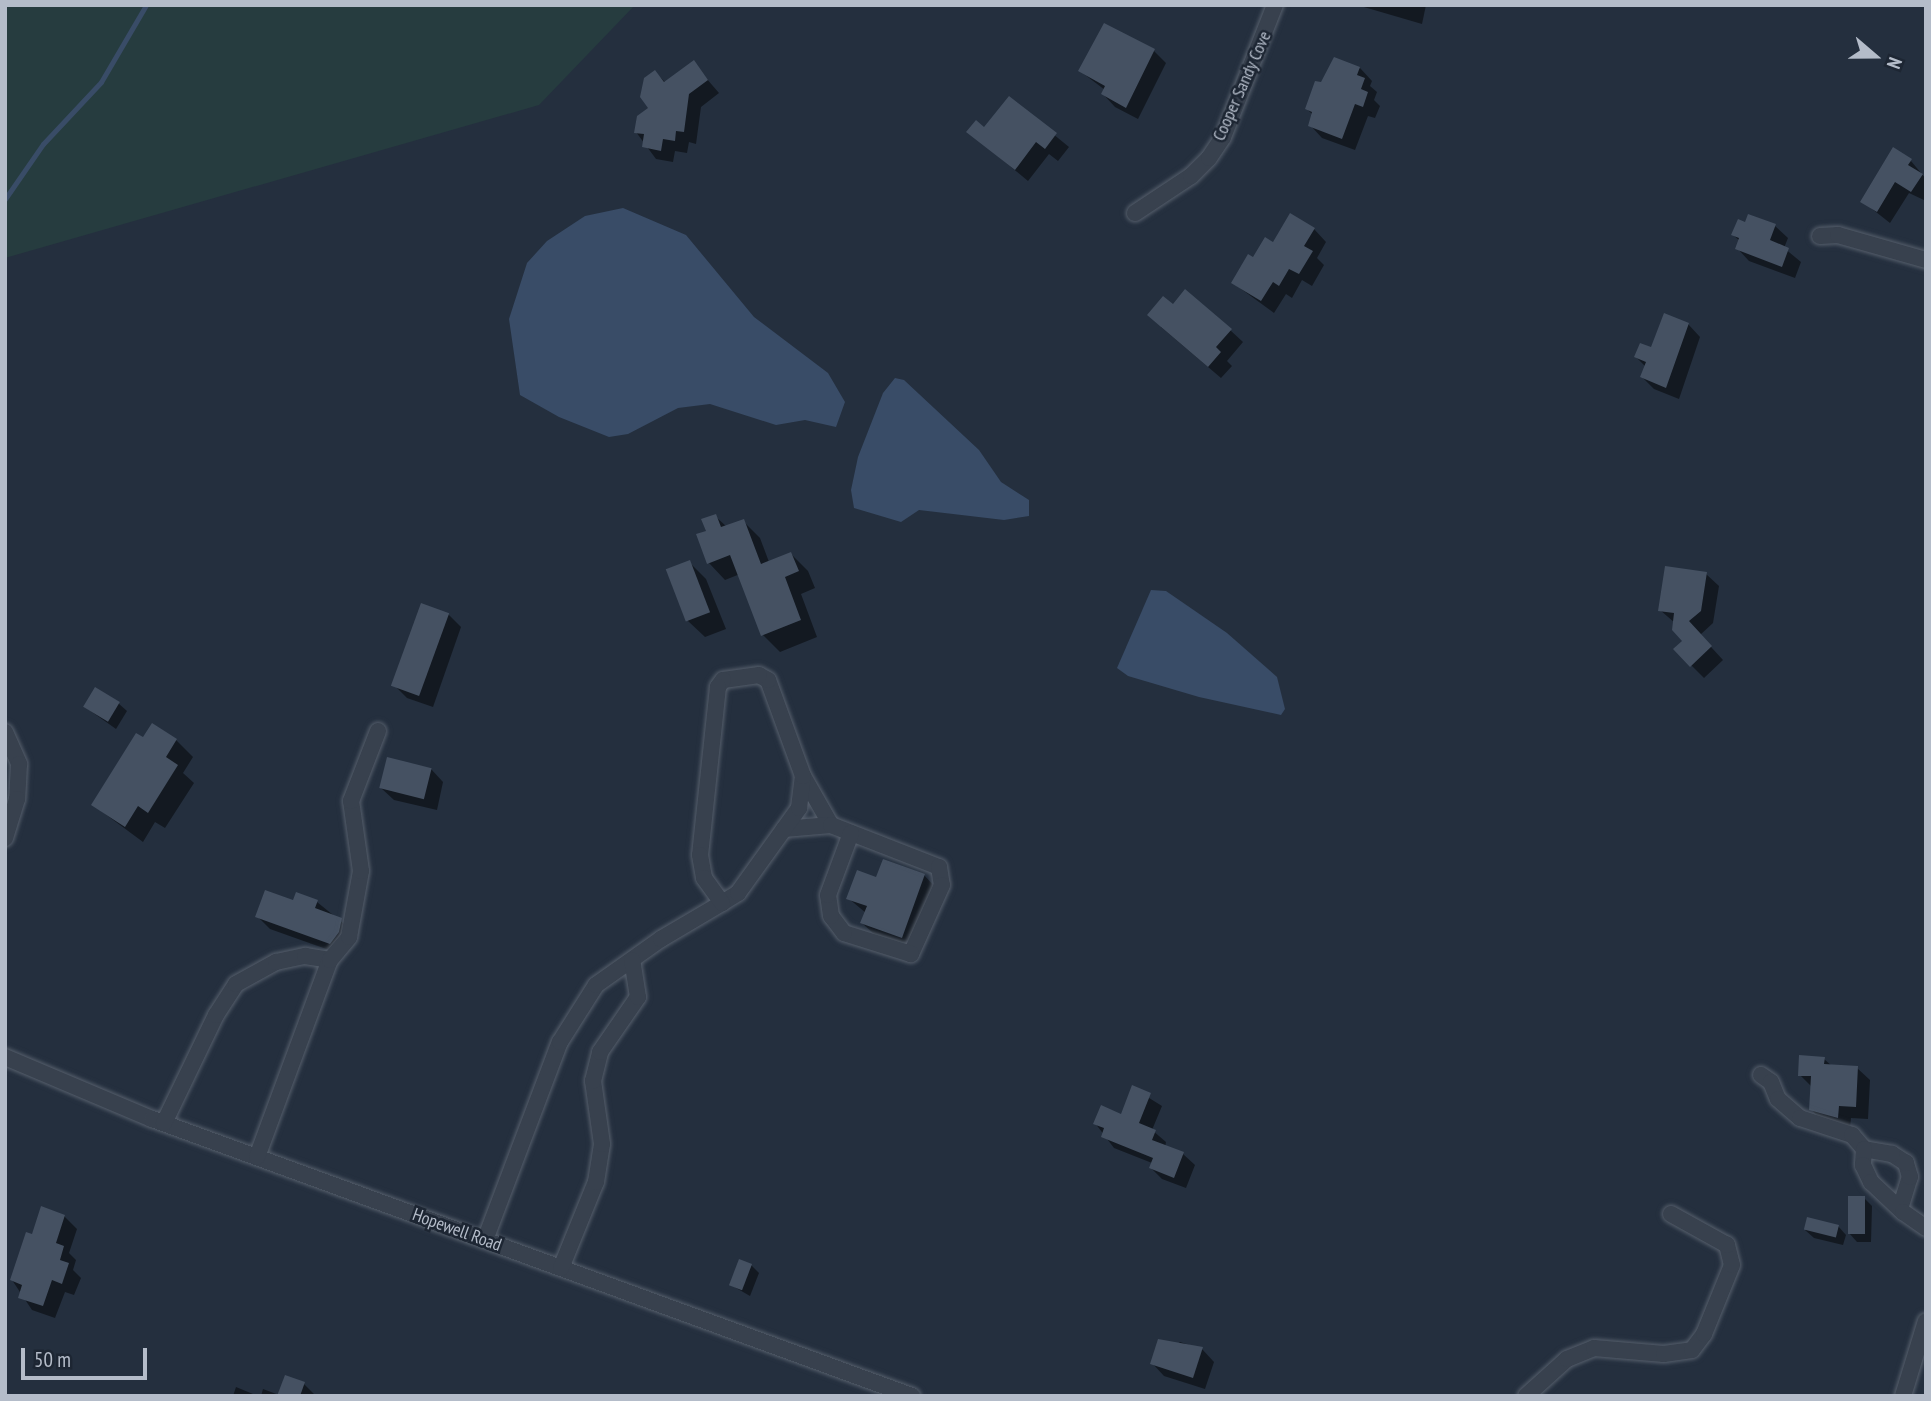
<!DOCTYPE html>
<style>
body{margin:0}
#map{position:relative;width:1931px;height:1401px;overflow:hidden;background:#242f3e;font-family:"PT Sans Narrow",sans-serif}
div>[style]{position:absolute}
.green>*{inset:0;background:#263c3f}
.water>*{inset:0;background:#394c67}
.shadow>*{inset:0;background:#0007}
.stream>*{height:5px;margin:-2.5px;padding:0 2.5px;transform-origin:2.5px;border-radius:2.5px;background:#394c67}
.building>*{inset:0;background:#455162;transform-origin:0 0}
.roads{filter:drop-shadow(0 0 2px #565f6c) drop-shadow(0 0 2px #565f6c)}
.minor>*{height:16px;margin:-8px;padding:0 8px;transform-origin:8px;border-radius:8px;background:#38414e}
span{translate:-50% -50%;white-space:nowrap;text-align:center;line-height:1.15;-webkit-text-stroke:5px #1d2633;paint-order:stroke}
.street-label{font-size:18px;color:#b4bcc9}
.frame{position:absolute;inset:0;border:7px solid #b4bcc9;pointer-events:none}
.north{position:absolute;left:1840px;top:21px;width:70px;height:70px;-webkit-text-stroke:5px #1d2633;paint-order:stroke;rotate:110deg;font-size:19px;font-weight:700;line-height:28px;text-align:center;color:#b4bcc9}
.north::after{content:'';display:block;margin:auto;width:24px;height:32px;background:#b4bcc9;clip-path:polygon(50% 0,100% 100%,50% 72%,0 100%)}
.scale{position:absolute;left:21px;top:1348px;width:126px;height:32px;box-sizing:border-box;border:4px solid #b4bcc9;border-top:0;padding-left:9px;font-size:21px;line-height:24px;white-space:nowrap;color:#b4bcc9;-webkit-text-stroke:5px #1d2633;paint-order:stroke}
</style>
<div id="map">
<div class="green">
<div style="clip-path:polygon(5px 5px,635px 5px,539px 105px,5px 258px)"></div>
</div>
<div class="water">
<div style="clip-path:polygon(623px 208px,686px 235px,754px 317px,828px 373px,845px 402px,836px 427px,805px 420px,776px 425px,710px 404px,678px 408px,628px 434px,609px 437px,559px 417px,520px 395px,509px 319px,527px 263px,547px 241px,585px 216px)"></div>
<div style="clip-path:polygon(895px 378px,904px 380px,979px 450px,1001px 482px,1029px 500px,1029px 516px,1004px 520px,919px 510px,901px 522px,854px 508px,851px 490px,858px 457px,883px 393px)"></div>
<div style="clip-path:polygon(1151px 590px,1166px 591px,1227px 633px,1277px 677px,1285px 709px,1281px 715px,1199px 697px,1128px 676px,1117px 668px)"></div>
</div>
<div class="shadow">
<div style="clip-path:polygon(1357px 5px,1426px 5px,1422px 24px)"></div>
<div style="clip-path:polygon(1154px 51px,1166px 63px,1138px 119px,1115px 107px,1103px 94px,1105px 90px,1080px 71px)"></div>
<div style="clip-path:polygon(693px 63px,719px 93px,701px 107px,696px 144px,689px 142px,687px 153px,675px 151px,673px 162px,656px 159px,636px 132px,651px 108px,655px 72px,666px 83px)"></div>
<div style="clip-path:polygon(1360px 68px,1372px 81px,1370px 86px,1377px 92px,1374px 100px,1380px 106px,1375px 118px,1368px 116px,1355px 150px,1322px 138px,1310px 125px,1313px 115px,1307px 109px)"></div>
<div style="clip-path:polygon(1009px 98px,1069px 147px,1058px 161px,1049px 154px,1028px 181px,969px 132px,985px 129px)"></div>
<div style="clip-path:polygon(1911px 161px,1926px 179px,1926px 201px,1909px 193px,1890px 223px,1862px 201px)"></div>
<div style="clip-path:polygon(1775px 226px,1788px 238px,1784px 248px,1801px 262px,1795px 278px,1749px 261px,1737px 248px,1740px 241px,1733px 235px)"></div>
<div style="clip-path:polygon(1314px 229px,1326px 242px,1317px 258px,1324px 265px,1312px 286px,1302px 280px,1292px 298px,1286px 294px,1274px 313px,1233px 283px,1273px 244px)"></div>
<div style="clip-path:polygon(1173px 307px,1230px 330px,1243px 342px,1227px 361px,1232px 366px,1221px 378px,1161px 327px)"></div>
<div style="clip-path:polygon(1688px 324px,1700px 337px,1679px 399px,1654px 389px,1642px 377px,1646px 367px,1636px 357px)"></div>
<div style="clip-path:polygon(715px 516px,727px 527px,743px 521px,760px 538px,769px 562px,791px 554px,808px 571px,815px 588px,801px 594px,817px 637px,780px 652px,763px 635px,740px 574px,725px 580px,709px 563px,708px 532px)"></div>
<div style="clip-path:polygon(689px 562px,706px 579px,726px 629px,705px 637px,688px 621px)"></div>
<div style="clip-path:polygon(1706px 574px,1719px 586px,1713px 623px,1700px 635px,1723px 660px,1704px 678px,1675px 649px,1684px 641px,1675px 623px,1660px 610px)"></div>
<div style="clip-path:polygon(448px 614px,461px 627px,433px 707px,407px 698px,394px 685px)"></div>
<div style="clip-path:polygon(118px 703px,127px 711px,116px 729px,85px 707px)"></div>
<div style="clip-path:polygon(144px 739px,176px 740px,193px 757px,183px 773px,194px 783px,165px 828px,155px 822px,143px 842px,93px 805px)"></div>
<div style="clip-path:polygon(431px 769px,443px 782px,437px 810px,394px 800px,381px 788px)"></div>
<div style="clip-path:polygon(924px 875px,936px 888px,915px 950px,875px 935px,862px 923px,866px 913px,848px 898px,877px 879px)"></div>
<div style="clip-path:polygon(317px 902px,354px 932px,343px 955px,270px 929px,257px 916px,294px 903px)"></div>
<div style="clip-path:polygon(1824px 1059px,1832px 1066px,1857px 1068px,1870px 1080px,1868px 1119px,1851px 1118px,1850px 1129px,1823px 1122px,1811px 1109px,1812px 1087px,1800px 1075px)"></div>
<div style="clip-path:polygon(1133px 1088px,1162px 1106px,1152px 1130px,1166px 1142px,1165px 1147px,1183px 1154px,1195px 1165px,1186px 1188px,1162px 1179px,1151px 1168px,1152px 1163px,1114px 1148px,1095px 1123px,1122px 1116px)"></div>
<div style="clip-path:polygon(1864px 1198px,1872px 1206px,1871px 1242px,1857px 1242px,1849px 1233px)"></div>
<div style="clip-path:polygon(64px 1216px,77px 1229px,69px 1253px,76px 1260px,73px 1270px,81px 1278px,74px 1295px,65px 1292px,55px 1318px,32px 1310px,12px 1280px,33px 1236px)"></div>
<div style="clip-path:polygon(1838px 1226px,1846px 1235px,1843px 1245px,1814px 1238px,1805px 1230px)"></div>
<div style="clip-path:polygon(751px 1265px,759px 1273px,750px 1296px,731px 1285px)"></div>
<div style="clip-path:polygon(1180px 1342px,1202px 1349px,1214px 1362px,1205px 1389px,1164px 1376px,1152px 1363px)"></div>
<div style="clip-path:polygon(304px 1384px,316px 1396px,261px 1396px,263px 1389px,279px 1395px)"></div>
<div style="clip-path:polygon(236px 1387px,258px 1396px,233px 1396px)"></div>
</div>
<div class="stream">
<div style="left:5px;top:199px;width:67px;rotate:-55.4deg"></div>
<div style="left:43px;top:144px;width:85px;rotate:-46.9deg"></div>
<div style="left:101px;top:82px;width:89px;rotate:-59.7deg"></div>
</div>
<div class="building">
<div style="clip-path:polygon(1104px 23px,1155px 49px,1126px 108px,1101px 94px,1105px 86px,1078px 71px)"></div>
<div style="clip-path:polygon(1334px 57px,1360px 67px,1357px 75px,1365px 78px,1361px 89px,1368px 92px,1363px 107px,1355px 104px,1342px 139px,1308px 126px,1312px 112px,1305px 109px,1315px 81px,1321px 82px)"></div>
<div style="clip-path:polygon(694px 60px,708px 80px,689px 94px,684px 132px,676px 131px,675px 141px,663px 139px,661px 151px,642px 147px,644px 134px,634px 133px,637px 116px,648px 108px,640px 97px,644px 78px,655px 70px,664px 82px)"></div>
<div style="clip-path:polygon(1009px 96px,1057px 133px,1045px 149px,1036px 142px,1015px 170px,966px 132px,976px 120px,984px 127px)"></div>
<div style="clip-path:polygon(1893px 147px,1912px 159px,1908px 165px,1923px 174px,1911px 192px,1895px 182px,1877px 212px,1860px 202px)"></div>
<div style="clip-path:polygon(1290px 213px,1315px 228px,1304px 246px,1313px 251px,1299px 274px,1289px 269px,1279px 286px,1273px 282px,1261px 301px,1231px 283px,1248px 254px,1253px 257px,1265px 237px,1273px 242px)"></div>
<div style="clip-path:polygon(1748px 214px,1776px 224px,1770px 240px,1789px 248px,1782px 267px,1735px 249px,1739px 238px,1731px 235px,1738px 219px,1745px 222px)"></div>
<div style="clip-path:polygon(1185px 289px,1232px 329px,1216px 347px,1221px 352px,1208px 367px,1147px 315px,1163px 296px,1173px 304px)"></div>
<div style="clip-path:polygon(1664px 313px,1689px 323px,1666px 388px,1640px 377px,1646px 362px,1634px 357px,1640px 343px,1651px 347px)"></div>
<div style="clip-path:polygon(716px 514px,721px 527px,744px 519px,761px 564px,791px 552px,799px 571px,785px 577px,801px 620px,761px 636px,730px 555px,707px 564px,696px 534px,706px 531px,701px 519px)"></div>
<div style="left:690px;top:560px;width:56px;height:26px;rotate:69deg"></div>
<div style="clip-path:polygon(1665px 566px,1707px 572px,1701px 611px,1689px 621px,1712px 646px,1690px 667px,1673px 649px,1682px 641px,1672px 630px,1674px 613px,1658px 611px)"></div>
<div style="left:421px;top:603px;width:30px;height:88px;rotate:20deg"></div>
<div style="left:95px;top:687px;width:29px;height:23px;rotate:31deg"></div>
<div style="clip-path:polygon(152px 723px,177px 739px,166px 757px,178px 765px,148px 813px,138px 806px,125px 827px,91px 805px,136px 733px,143px 737px)"></div>
<div style="left:387px;top:757px;width:46px;height:32px;rotate:14deg"></div>
<div style="clip-path:polygon(883px 859px,925px 874px,902px 938px,860px 923px,867px 906px,846px 899px,857px 870px,876px 877px)"></div>
<div style="clip-path:polygon(265px 890px,293px 900px,296px 892px,318px 900px,315px 908px,342px 918px,339px 932px,330px 944px,255px 917px)"></div>
<div style="clip-path:polygon(1799px 1055px,1825px 1057px,1824px 1064px,1858px 1066px,1856px 1107px,1839px 1106px,1838px 1118px,1809px 1110px,1811px 1076px,1798px 1076px)"></div>
<div style="clip-path:polygon(1132px 1085px,1151px 1093px,1139px 1123px,1156px 1130px,1152px 1140px,1184px 1152px,1174px 1178px,1149px 1168px,1153px 1158px,1101px 1137px,1104px 1128px,1093px 1124px,1101px 1105px,1121px 1114px)"></div>
<div style="left:1848px;top:1196px;width:17px;height:38px"></div>
<div style="clip-path:polygon(41px 1206px,65px 1215px,56px 1243px,64px 1246px,60px 1260px,69px 1263px,62px 1284px,52px 1280px,43px 1306px,18px 1298px,22px 1285px,10px 1280px,26px 1232px,32px 1234px)"></div>
<div style="left:1807px;top:1217px;width:33px;height:13px;rotate:14deg"></div>
<div style="left:739px;top:1259px;width:14px;height:28px;rotate:21deg"></div>
<div style="clip-path:polygon(1158px 1339px,1203px 1347px,1193px 1378px,1150px 1364px)"></div>
<div style="clip-path:polygon(285px 1375px,305px 1382px,300px 1396px,277px 1396px)"></div>
</div>
<div class="roads">
<div class="minor">
<div style="left:1135px;top:213px;width:67px;rotate:-33.5deg"></div>
<div style="left:1191px;top:176px;width:25px;rotate:-45deg"></div>
<div style="left:1209px;top:158px;width:25px;rotate:-56deg"></div>
<div style="left:1223px;top:137px;width:142px;rotate:-68.5deg"></div>
<div style="left:1820px;top:236px;width:18px;rotate:-3deg"></div>
<div style="left:1838px;top:235px;width:91px;rotate:15.9deg"></div>
<div style="left:5px;top:732px;width:35px;rotate:66deg"></div>
<div style="left:19px;top:764px;width:35px;rotate:93deg"></div>
<div style="left:17px;top:799px;width:41px;rotate:107.1deg"></div>
<div style="left:803px;top:776px;width:56px;rotate:60.3deg"></div>
<div style="left:784px;top:829px;width:47px;rotate:-4.9deg"></div>
<div style="left:831px;top:825px;width:116px;rotate:21.3deg"></div>
<div style="left:939px;top:867px;width:18px;rotate:81deg"></div>
<div style="left:942px;top:885px;width:76px;rotate:114.2deg"></div>
<div style="left:911px;top:954px;width:70px;rotate:-162.6deg"></div>
<div style="left:844px;top:933px;width:21px;rotate:-127deg"></div>
<div style="left:831px;top:916px;width:21px;rotate:-98deg"></div>
<div style="left:828px;top:895px;width:66px;rotate:-69.6deg"></div>
<div style="left:5px;top:1057px;width:160px;rotate:22.9deg"></div>
<div style="left:152px;top:1119px;width:809px;rotate:20.03deg"></div>
<div style="left:1761px;top:1075px;width:12px;rotate:35deg"></div>
<div style="left:1771px;top:1082px;width:18px;rotate:68deg"></div>
<div style="left:1778px;top:1099px;width:29px;rotate:41deg"></div>
<div style="left:1800px;top:1118px;width:55px;rotate:18.1deg"></div>
<div style="left:1852px;top:1135px;width:18px;rotate:49deg"></div>
<div style="left:164px;top:1123px;width:120px;rotate:-64.3deg"></div>
<div style="left:216px;top:1015px;width:37px;rotate:-57deg"></div>
<div style="left:236px;top:984px;width:46px;rotate:-28.8deg"></div>
<div style="left:276px;top:962px;width:30px;rotate:-12deg"></div>
<div style="left:305px;top:956px;width:25px;rotate:9deg"></div>
<div style="left:257px;top:1157px;width:210px;rotate:-69.7deg"></div>
<div style="left:330px;top:960px;width:30px;rotate:-50deg"></div>
<div style="left:349px;top:937px;width:67px;rotate:-79.7deg"></div>
<div style="left:361px;top:871px;width:71px;rotate:-98.1deg"></div>
<div style="left:351px;top:801px;width:75px;rotate:-68.9deg"></div>
<div style="left:1900px;top:1209px;width:34px;rotate:-73deg"></div>
<div style="left:1910px;top:1177px;width:15px;rotate:-106deg"></div>
<div style="left:1906px;top:1163px;width:17px;rotate:-147deg"></div>
<div style="left:1892px;top:1154px;width:28px;rotate:-170deg"></div>
<div style="left:1864px;top:1149px;width:16px;rotate:94deg"></div>
<div style="left:1863px;top:1165px;width:19px;rotate:65deg"></div>
<div style="left:1871px;top:1182px;width:44px;rotate:43.2deg"></div>
<div style="left:1903px;top:1212px;width:28px;rotate:35deg"></div>
<div style="left:485px;top:1240px;width:212px;rotate:-69.3deg"></div>
<div style="left:560px;top:1042px;width:67px;rotate:-57.7deg"></div>
<div style="left:596px;top:985px;width:80px;rotate:-35.3deg"></div>
<div style="left:661px;top:939px;width:71px;rotate:-30.5deg"></div>
<div style="left:722px;top:903px;width:19px;rotate:-32deg"></div>
<div style="left:738px;top:893px;width:105px;rotate:-54.3deg"></div>
<div style="left:799px;top:808px;width:32px;rotate:-83deg"></div>
<div style="left:803px;top:776px;width:102px;rotate:-110deg"></div>
<div style="left:768px;top:680px;width:10px;rotate:-151deg"></div>
<div style="left:759px;top:675px;width:36px;rotate:172deg"></div>
<div style="left:723px;top:680px;width:9px;rotate:126deg"></div>
<div style="left:718px;top:687px;width:169px;rotate:96.1deg"></div>
<div style="left:700px;top:855px;width:23px;rotate:80deg"></div>
<div style="left:704px;top:878px;width:31px;rotate:54deg"></div>
<div style="left:561px;top:1268px;width:93px;rotate:-67.9deg"></div>
<div style="left:596px;top:1182px;width:38px;rotate:-81deg"></div>
<div style="left:602px;top:1144px;width:64px;rotate:-98.1deg"></div>
<div style="left:593px;top:1081px;width:30px;rotate:-76deg"></div>
<div style="left:600px;top:1052px;width:67px;rotate:-55.4deg"></div>
<div style="left:638px;top:997px;width:37px;rotate:-99deg"></div>
<div style="left:1526px;top:1396px;width:55px;rotate:-42.1deg"></div>
<div style="left:1567px;top:1359px;width:29px;rotate:-22deg"></div>
<div style="left:1594px;top:1348px;width:70px;rotate:4.9deg"></div>
<div style="left:1664px;top:1354px;width:28px;rotate:-8deg"></div>
<div style="left:1692px;top:1350px;width:20px;rotate:-53deg"></div>
<div style="left:1704px;top:1334px;width:74px;rotate:-67.9deg"></div>
<div style="left:1732px;top:1265px;width:21px;rotate:-104deg"></div>
<div style="left:1727px;top:1245px;width:64px;rotate:-151deg"></div>
<div style="left:1903px;top:1396px;width:78px;rotate:-73deg"></div>
</div>
</div>
<div class="street-label">
<span style="left:1242px;top:86px;rotate:-66deg">Cooper Sandy Cove</span>
<span style="left:457px;top:1230px;rotate:20deg">Hopewell Road</span>
</div>
<div class="frame"></div>
<div class="north">N</div>
<div class="scale">50 m</div>
</div>
